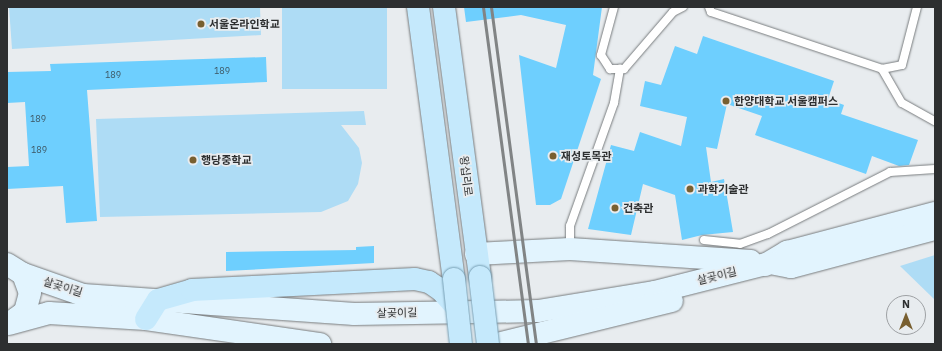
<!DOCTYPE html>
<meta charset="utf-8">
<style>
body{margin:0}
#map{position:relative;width:942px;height:351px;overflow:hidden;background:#e8ecef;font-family:"IBM Plex Sans","Noto Sans KR",sans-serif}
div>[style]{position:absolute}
.green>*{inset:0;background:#aedcf5;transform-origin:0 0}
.building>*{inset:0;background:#6ecffe}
.roads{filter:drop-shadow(0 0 1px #787c7e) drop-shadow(0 0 1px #787c7e)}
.lane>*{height:8px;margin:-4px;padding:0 4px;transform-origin:4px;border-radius:4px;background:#fff}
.secondary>*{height:22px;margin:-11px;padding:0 11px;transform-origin:11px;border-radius:11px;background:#e2f4fe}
.primary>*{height:22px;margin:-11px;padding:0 11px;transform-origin:11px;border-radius:11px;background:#c5e9fc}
.rail>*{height:3px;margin:-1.5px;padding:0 1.5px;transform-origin:1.5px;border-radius:1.5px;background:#818485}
.bridges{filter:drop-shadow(0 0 1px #769eb3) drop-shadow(0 0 1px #769eb3)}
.primary-bridge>*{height:22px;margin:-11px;padding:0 11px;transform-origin:11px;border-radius:11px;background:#c5e9fc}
.dots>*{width:11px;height:11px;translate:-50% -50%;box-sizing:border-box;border:2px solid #e8ecef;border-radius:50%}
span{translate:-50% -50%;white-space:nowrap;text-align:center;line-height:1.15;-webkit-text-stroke:3.5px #e8ecef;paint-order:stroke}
.number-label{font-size:9px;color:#3d5764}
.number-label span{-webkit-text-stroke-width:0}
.poi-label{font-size:11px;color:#2d2f30;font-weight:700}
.left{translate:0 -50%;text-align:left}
.street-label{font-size:11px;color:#2d2f30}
.frame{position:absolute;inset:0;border:8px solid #2d2f30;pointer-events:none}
.north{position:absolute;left:886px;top:295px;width:40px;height:40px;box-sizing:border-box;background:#e8ecef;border:1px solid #9da0a3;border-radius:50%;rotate:0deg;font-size:11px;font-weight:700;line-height:16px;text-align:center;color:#2d2f30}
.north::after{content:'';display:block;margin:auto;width:14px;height:18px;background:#785f30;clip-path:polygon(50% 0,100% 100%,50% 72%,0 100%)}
</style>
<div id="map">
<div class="green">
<div style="clip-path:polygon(9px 7px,260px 7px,261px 35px,12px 49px)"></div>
<div style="left:282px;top:7px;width:105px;height:82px"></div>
<div style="clip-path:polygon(364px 111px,366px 125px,341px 125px,359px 148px,362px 163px,358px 184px,348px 201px,321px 212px,100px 217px,96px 119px)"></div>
<div style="clip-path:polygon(935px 255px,935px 300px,900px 266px)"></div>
</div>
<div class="building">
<div style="clip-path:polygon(464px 7px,602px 7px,593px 75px,601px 79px,561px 199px,550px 205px,536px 205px,519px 55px,556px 68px,566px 25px,521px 15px,466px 22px)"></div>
<div style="clip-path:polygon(703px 36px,834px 81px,828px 99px,844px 105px,841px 114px,918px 140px,909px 165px,899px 166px,872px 156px,866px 174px,755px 135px,762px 116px,727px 104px,717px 149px,706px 147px,711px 182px,724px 179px,733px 232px,702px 235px,682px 240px,675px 195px,643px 184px,631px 235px,588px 229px,611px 145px,634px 151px,640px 132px,681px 146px,687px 117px,640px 106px,645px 81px,661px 85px,675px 46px,697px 54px)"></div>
<div style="clip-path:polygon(266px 57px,267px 82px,87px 90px,97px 221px,66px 223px,63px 186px,7px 189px,7px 167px,29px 166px,25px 102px,7px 103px,7px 72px,51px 71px,50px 64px)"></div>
<div style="clip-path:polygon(374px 246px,374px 263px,226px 271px,226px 252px,356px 250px,356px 247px)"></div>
</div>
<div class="roads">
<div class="lane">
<div style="left:614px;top:7px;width:50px;rotate:105.2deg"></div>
<div style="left:601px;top:55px;width:17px;rotate:57deg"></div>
<div style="left:610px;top:69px;width:14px"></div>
<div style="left:624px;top:69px;width:75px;rotate:-49.3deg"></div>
<div style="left:673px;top:12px;width:11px;rotate:-27deg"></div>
<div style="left:709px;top:7px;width:5px;rotate:68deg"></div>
<div style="left:711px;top:12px;width:180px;rotate:18.4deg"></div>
<div style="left:882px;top:69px;width:20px;rotate:-11deg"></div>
<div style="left:902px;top:65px;width:60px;rotate:-75.5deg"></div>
<div style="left:882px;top:69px;width:39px;rotate:60deg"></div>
<div style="left:902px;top:103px;width:38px;rotate:29deg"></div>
<div style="left:704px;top:240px;width:36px;rotate:6deg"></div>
<div style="left:740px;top:244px;width:30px;rotate:-20deg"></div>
<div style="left:768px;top:234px;width:137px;rotate:-26.9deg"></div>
<div style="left:890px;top:172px;width:45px;rotate:-3.8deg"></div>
<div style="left:570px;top:248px;width:22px;rotate:-90deg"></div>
<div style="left:570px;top:226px;width:131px;rotate:-70.3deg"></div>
<div style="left:614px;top:103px;width:35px;rotate:-80deg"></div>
</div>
<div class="secondary">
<div style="left:476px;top:254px;width:94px;rotate:-3deg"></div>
<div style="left:570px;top:249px;width:181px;rotate:3.8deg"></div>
<div style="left:7px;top:264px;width:19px;rotate:32deg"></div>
<div style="left:23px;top:274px;width:20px;rotate:70deg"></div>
<div style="left:30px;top:293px;width:20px;rotate:105deg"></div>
<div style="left:25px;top:312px;width:19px;rotate:144deg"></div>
<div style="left:765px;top:265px;width:26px;rotate:-31deg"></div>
<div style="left:787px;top:252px;width:153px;rotate:-14.8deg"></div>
<div style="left:23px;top:274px;width:64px;rotate:19.3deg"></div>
<div style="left:83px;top:295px;width:272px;rotate:4deg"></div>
<div style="left:354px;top:314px;width:184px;rotate:-0.9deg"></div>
<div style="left:538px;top:311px;width:119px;rotate:-9.2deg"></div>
<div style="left:655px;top:292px;width:119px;rotate:-14.2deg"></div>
<div style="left:770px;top:263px;width:21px;rotate:11deg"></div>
<div style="left:791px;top:267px;width:149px;rotate:-14.8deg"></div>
<div style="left:9px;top:324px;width:41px;rotate:-15.4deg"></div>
<div style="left:49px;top:313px;width:97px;rotate:3.5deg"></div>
<div style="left:146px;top:319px;width:176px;rotate:8.2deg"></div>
<div style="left:497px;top:344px;width:180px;rotate:-13.8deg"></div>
</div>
<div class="primary">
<div style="left:418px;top:7px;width:274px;rotate:82.5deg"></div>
<div style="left:444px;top:7px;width:272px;rotate:82.4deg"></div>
<div style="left:146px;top:319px;width:22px;rotate:-58deg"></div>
<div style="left:158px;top:300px;width:35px;rotate:-16deg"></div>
<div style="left:192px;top:290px;width:223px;rotate:-2.8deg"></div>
<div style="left:415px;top:279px;width:14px;rotate:12deg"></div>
<div style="left:429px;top:282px;width:14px;rotate:34deg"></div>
<div style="left:441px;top:290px;width:24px;rotate:48deg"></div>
</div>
</div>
<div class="rail">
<div style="left:483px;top:7px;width:340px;rotate:82.4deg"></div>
<div style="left:491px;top:7px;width:340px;rotate:82.4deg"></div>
</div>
<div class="bridges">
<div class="primary-bridge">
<div style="left:480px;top:277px;width:67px;rotate:83.2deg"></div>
<div style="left:454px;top:279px;width:65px;rotate:83.9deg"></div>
</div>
</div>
<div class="dots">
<div style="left:201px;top:24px;background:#785f30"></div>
<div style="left:726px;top:101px;background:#785f30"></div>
<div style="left:553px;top:156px;background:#785f30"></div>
<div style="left:193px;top:160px;background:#785f30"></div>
<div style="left:690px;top:189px;background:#785f30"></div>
<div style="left:615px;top:208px;background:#785f30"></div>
</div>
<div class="number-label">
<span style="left:222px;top:71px">189</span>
<span style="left:113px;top:75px">189</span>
<span style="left:38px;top:119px">189</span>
<span style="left:39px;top:150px">189</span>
</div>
<div class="poi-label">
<span class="left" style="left:209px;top:24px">서울온라인학교</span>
<span class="left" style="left:734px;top:101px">한양대학교 서울캠퍼스</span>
<span class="left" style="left:561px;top:156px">재성토목관</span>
<span class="left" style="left:201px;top:160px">행당중학교</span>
<span class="left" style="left:698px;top:189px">과학기술관</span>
<span class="left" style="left:623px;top:208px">건축관</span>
</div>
<div class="street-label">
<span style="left:466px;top:176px;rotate:83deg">왕십리로</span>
<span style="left:717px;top:276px;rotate:-14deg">살곶이길</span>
<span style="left:63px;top:287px;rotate:17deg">살곶이길</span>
<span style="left:397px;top:313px;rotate:-1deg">살곶이길</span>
</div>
<div class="frame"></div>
<div class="north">N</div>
</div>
